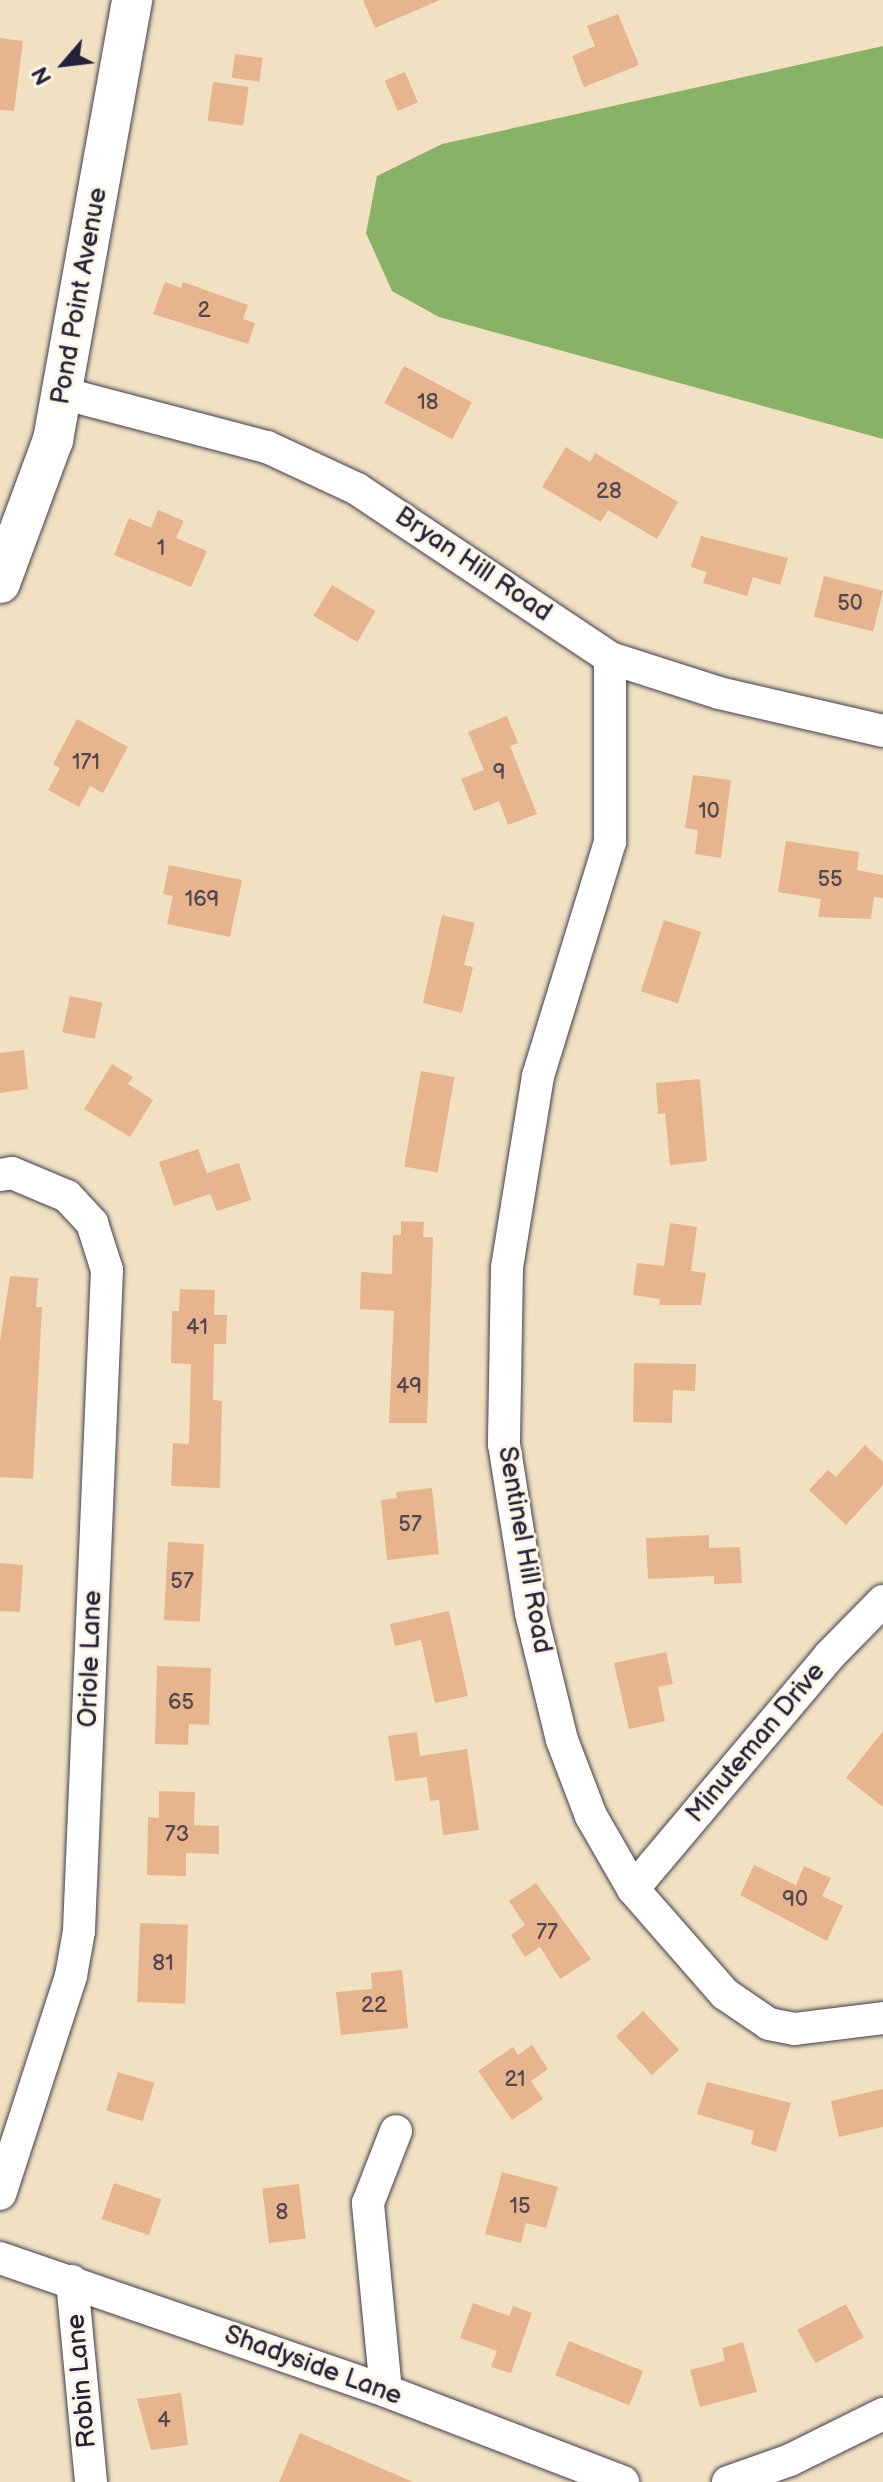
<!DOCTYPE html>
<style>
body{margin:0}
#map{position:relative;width:883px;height:2482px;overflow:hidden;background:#f1e1c2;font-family:"Balsamiq Sans",sans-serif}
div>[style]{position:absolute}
.forest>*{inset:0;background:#8ab267}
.building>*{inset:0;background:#e6b58e;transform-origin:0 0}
.roads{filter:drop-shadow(0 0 2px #413f4f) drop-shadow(0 0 2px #413f4f)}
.minor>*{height:32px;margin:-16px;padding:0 16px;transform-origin:16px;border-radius:16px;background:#fff}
.major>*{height:40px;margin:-20px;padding:0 20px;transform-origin:20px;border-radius:20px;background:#fff}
span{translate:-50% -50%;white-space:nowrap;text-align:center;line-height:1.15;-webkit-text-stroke:6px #fcf5e5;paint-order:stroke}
.number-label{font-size:22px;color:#534750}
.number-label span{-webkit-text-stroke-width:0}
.street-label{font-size:26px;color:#22223b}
.north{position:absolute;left:24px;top:24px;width:80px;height:80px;-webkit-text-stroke:6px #fcf5e5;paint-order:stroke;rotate:242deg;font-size:22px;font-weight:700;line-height:32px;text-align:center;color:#22223b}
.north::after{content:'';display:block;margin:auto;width:28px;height:36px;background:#22223b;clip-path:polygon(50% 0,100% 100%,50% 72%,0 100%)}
</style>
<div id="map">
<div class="forest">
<div style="clip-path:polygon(883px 46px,883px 439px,439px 317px,392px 291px,366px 233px,377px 176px,442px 144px)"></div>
</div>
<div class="building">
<div style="clip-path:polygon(363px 0,440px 0,375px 28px)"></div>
<div style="clip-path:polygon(618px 14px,639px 65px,584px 87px,572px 56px,595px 46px,587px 26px)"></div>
<div style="clip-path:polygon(0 38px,23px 41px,14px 111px,0 110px)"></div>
<div style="left:235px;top:54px;width:28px;height:24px;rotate:8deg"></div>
<div style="left:405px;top:72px;width:33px;height:22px;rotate:67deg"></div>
<div style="left:213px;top:82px;width:36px;height:39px;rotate:8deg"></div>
<div style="clip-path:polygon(165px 282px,181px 288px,183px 282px,248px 305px,243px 319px,255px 323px,248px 344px,153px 314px)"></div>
<div style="left:404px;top:366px;width:77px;height:42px;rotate:28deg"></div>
<div style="clip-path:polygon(566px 447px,590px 462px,595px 453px,678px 502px,657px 539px,608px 510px,601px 522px,542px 487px)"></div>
<div style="clip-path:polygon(158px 510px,184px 521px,176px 538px,207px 551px,191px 587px,114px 555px,129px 518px,151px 528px)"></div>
<div style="clip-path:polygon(701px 536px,788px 558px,780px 585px,753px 577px,747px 596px,703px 583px,707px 572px,691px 567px)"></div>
<div style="left:824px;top:576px;width:61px;height:42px;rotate:14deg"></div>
<div style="left:332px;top:585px;width:51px;height:36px;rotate:31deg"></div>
<div style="clip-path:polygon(507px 716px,518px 743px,510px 746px,537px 814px,508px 825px,499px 801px,474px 811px,461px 779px,484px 770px,468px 732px)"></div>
<div style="clip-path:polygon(77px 719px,128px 747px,103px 793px,90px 786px,79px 807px,48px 790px,60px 768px,53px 764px)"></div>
<div style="clip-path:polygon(693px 775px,731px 780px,721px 858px,695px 854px,698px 830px,685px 828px)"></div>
<div style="clip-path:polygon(786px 841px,859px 852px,857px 870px,883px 875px,883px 898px,874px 897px,871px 919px,818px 917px,821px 899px,778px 892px)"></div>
<div style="clip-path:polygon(169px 865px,242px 880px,230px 937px,167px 924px,173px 896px,163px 894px)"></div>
<div style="clip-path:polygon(442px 915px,475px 923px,464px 965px,473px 967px,462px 1013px,423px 1003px)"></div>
<div style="left:664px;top:920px;width:39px;height:75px;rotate:18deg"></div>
<div style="left:70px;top:996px;width:33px;height:37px;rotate:12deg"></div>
<div style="clip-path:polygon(24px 1050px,28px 1089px,0 1093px,0 1053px)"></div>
<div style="clip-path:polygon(112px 1064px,133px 1077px,128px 1084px,153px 1100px,130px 1137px,84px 1109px)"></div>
<div style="left:421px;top:1071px;width:34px;height:97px;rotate:10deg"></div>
<div style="clip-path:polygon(700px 1079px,707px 1161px,670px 1165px,665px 1113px,658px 1114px,656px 1083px)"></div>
<div style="clip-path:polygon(198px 1149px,207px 1173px,239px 1163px,251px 1200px,217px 1211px,210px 1194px,174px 1206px,159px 1162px)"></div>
<div style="clip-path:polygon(401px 1221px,424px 1222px,423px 1237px,433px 1237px,427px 1423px,389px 1423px,394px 1311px,360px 1309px,361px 1272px,392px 1274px,393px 1235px,401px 1235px)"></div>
<div style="clip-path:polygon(670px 1223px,697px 1227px,691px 1271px,706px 1273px,701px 1305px,659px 1305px,660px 1299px,633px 1295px,637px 1263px,664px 1266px)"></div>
<div style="clip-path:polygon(10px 1276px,38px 1278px,36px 1307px,42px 1307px,33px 1479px,0 1477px,0 1341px)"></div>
<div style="clip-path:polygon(180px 1289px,215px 1290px,214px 1315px,227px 1315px,226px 1344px,214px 1344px,213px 1400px,222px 1401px,220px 1488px,171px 1486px,173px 1443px,189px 1444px,191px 1364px,171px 1363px,172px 1311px,179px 1311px)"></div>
<div style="clip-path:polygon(634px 1363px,696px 1364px,695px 1391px,673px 1390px,672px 1423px,633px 1422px)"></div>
<div style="clip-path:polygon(865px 1445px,883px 1462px,883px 1485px,846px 1525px,809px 1490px,828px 1470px,836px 1477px)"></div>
<div style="clip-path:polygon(432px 1488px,439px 1554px,387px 1560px,381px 1500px,397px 1498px,396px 1492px)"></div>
<div style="clip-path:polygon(709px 1535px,709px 1548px,740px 1547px,742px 1583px,714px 1584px,714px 1576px,648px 1579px,646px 1538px)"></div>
<div style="left:168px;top:1542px;width:36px;height:78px;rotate:3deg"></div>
<div style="clip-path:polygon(0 1563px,23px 1565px,20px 1612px,0 1611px)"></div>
<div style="clip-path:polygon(449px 1611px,468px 1696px,435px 1703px,421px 1640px,395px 1646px,390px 1624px)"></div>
<div style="clip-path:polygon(666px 1652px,673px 1684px,658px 1687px,665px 1721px,629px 1729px,614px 1663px)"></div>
<div style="clip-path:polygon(157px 1666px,211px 1668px,209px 1725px,189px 1724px,188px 1745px,155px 1744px)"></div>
<div style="clip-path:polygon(883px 1731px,883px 1807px,846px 1778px)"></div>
<div style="clip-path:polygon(417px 1732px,420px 1756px,467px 1749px,479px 1830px,443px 1835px,439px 1800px,430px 1801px,427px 1777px,395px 1781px,388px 1736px)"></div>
<div style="clip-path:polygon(159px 1791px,195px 1792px,194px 1825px,219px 1826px,219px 1854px,186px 1853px,186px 1876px,147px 1875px,148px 1817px,159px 1818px)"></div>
<div style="clip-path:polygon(754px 1865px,796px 1885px,804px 1866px,831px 1878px,822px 1896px,843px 1906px,827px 1941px,740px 1895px)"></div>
<div style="clip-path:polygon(536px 1883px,591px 1959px,560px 1979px,540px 1947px,525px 1957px,511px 1935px,525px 1925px,509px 1901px)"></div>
<div style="left:140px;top:1923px;width:48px;height:79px;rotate:2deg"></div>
<div style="clip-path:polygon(402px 1970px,408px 2028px,341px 2035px,336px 1992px,372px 1989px,371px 1973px)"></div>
<div style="left:643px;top:2011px;width:53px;height:37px;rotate:47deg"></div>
<div style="clip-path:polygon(532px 2045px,548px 2069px,531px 2081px,543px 2099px,512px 2120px,478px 2071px,513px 2047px,518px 2055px)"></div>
<div style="left:118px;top:2072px;width:38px;height:40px;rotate:17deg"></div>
<div style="clip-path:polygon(707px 2082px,791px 2103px,776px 2152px,751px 2144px,754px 2131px,697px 2114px)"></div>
<div style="clip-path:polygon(883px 2089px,883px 2127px,839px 2137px,831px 2101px)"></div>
<div style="clip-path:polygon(502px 2172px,558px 2187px,546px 2228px,526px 2223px,521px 2243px,485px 2234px)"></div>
<div style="left:114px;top:2183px;width:50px;height:38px;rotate:19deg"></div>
<div style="left:299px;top:2184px;width:55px;height:37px;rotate:83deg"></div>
<div style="clip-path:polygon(473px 2303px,509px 2316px,513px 2306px,532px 2313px,511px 2373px,491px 2367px,497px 2351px,460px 2338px)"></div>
<div style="left:846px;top:2304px;width:38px;height:55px;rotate:62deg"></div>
<div style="left:569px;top:2341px;width:80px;height:37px;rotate:22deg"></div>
<div style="clip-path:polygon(743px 2342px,757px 2392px,700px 2407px,690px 2370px,725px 2361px,722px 2348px)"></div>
<div style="clip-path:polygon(181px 2393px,188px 2445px,151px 2450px,137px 2399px)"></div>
<div style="clip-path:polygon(300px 2433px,413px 2482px,279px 2482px)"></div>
</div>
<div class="roads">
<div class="minor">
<div style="left:62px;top:393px;width:212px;rotate:14.8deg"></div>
<div style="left:267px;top:447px;width:99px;rotate:25deg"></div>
<div style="left:357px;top:489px;width:304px;rotate:33.7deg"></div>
<div style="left:610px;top:658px;width:114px;rotate:17.8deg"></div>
<div style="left:719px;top:693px;width:168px;rotate:13deg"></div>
<div style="left:610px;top:658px;width:184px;rotate:90deg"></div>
<div style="left:610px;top:842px;width:245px;rotate:107.1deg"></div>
<div style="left:538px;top:1076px;width:194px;rotate:99.2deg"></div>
<div style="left:507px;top:1268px;width:176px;rotate:91deg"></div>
<div style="left:504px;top:1444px;width:171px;rotate:80.9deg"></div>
<div style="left:531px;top:1613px;width:131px;rotate:76.3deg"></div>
<div style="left:562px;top:1740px;width:81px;rotate:69.1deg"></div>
<div style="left:591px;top:1816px;width:84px;rotate:60.1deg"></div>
<div style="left:633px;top:1889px;width:140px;rotate:48.8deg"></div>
<div style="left:725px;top:1994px;width:53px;rotate:34.3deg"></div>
<div style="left:769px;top:2024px;width:26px;rotate:11deg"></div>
<div style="left:795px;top:2029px;width:89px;rotate:-7.1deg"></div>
<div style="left:0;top:1175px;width:12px;rotate:-9deg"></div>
<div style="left:12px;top:1173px;width:60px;rotate:22.7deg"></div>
<div style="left:67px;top:1196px;width:37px;rotate:47deg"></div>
<div style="left:92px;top:1223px;width:49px;rotate:72.3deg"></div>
<div style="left:107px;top:1270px;width:662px;rotate:92.43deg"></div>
<div style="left:79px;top:1931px;width:46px;rotate:100.1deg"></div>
<div style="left:71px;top:1976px;width:229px;rotate:108deg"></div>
<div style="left:633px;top:1889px;width:306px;rotate:-49.9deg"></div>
<div style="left:830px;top:1655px;width:76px;rotate:-45.5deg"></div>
<div style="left:0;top:2258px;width:408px;rotate:19deg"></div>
<div style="left:386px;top:2391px;width:254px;rotate:21deg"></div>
<div style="left:72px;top:2281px;width:202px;rotate:84.6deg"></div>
<div style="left:386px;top:2391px;width:189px;rotate:-95.5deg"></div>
<div style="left:368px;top:2203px;width:77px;rotate:-68.7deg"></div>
<div style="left:728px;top:2482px;width:66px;rotate:-19.5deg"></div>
<div style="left:790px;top:2460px;width:104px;rotate:-26.3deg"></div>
</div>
<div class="major">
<div style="left:0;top:583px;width:153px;rotate:-69.7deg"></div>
<div style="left:53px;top:440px;width:447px;rotate:-79.8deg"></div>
</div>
</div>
<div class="number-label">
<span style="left:204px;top:311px">2</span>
<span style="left:428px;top:403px">18</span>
<span style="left:609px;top:492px">28</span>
<span style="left:161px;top:549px">1</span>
<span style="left:850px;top:604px">50</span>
<span style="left:86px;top:763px">171</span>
<span style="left:499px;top:773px">9</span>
<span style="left:709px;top:812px">10</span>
<span style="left:830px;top:880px">55</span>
<span style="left:202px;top:900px">169</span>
<span style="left:197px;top:1328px">41</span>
<span style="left:409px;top:1387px">49</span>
<span style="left:410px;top:1525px">57</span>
<span style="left:182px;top:1582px">57</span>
<span style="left:181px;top:1703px">65</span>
<span style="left:177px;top:1835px">73</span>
<span style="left:795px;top:1900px">90</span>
<span style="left:547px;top:1933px">77</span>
<span style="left:163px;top:1964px">81</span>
<span style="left:374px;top:2006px">22</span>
<span style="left:515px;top:2080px">21</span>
<span style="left:520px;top:2207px">15</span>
<span style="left:282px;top:2213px">8</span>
<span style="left:164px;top:2421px">4</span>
</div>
<div class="street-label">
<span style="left:80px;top:296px;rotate:-80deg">Pond Point Avenue</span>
<span style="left:473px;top:565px;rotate:34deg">Bryan Hill Road</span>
<span style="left:524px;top:1550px;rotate:80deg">Sentinel Hill Road</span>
<span style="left:91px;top:1659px;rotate:-88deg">Oriole Lane</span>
<span style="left:756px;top:1743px;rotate:-50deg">Minuteman Drive</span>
<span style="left:313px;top:2366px;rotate:20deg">Shadyside Lane</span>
<span style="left:82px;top:2381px;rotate:-95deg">Robin Lane</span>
</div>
<div class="north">N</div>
</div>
